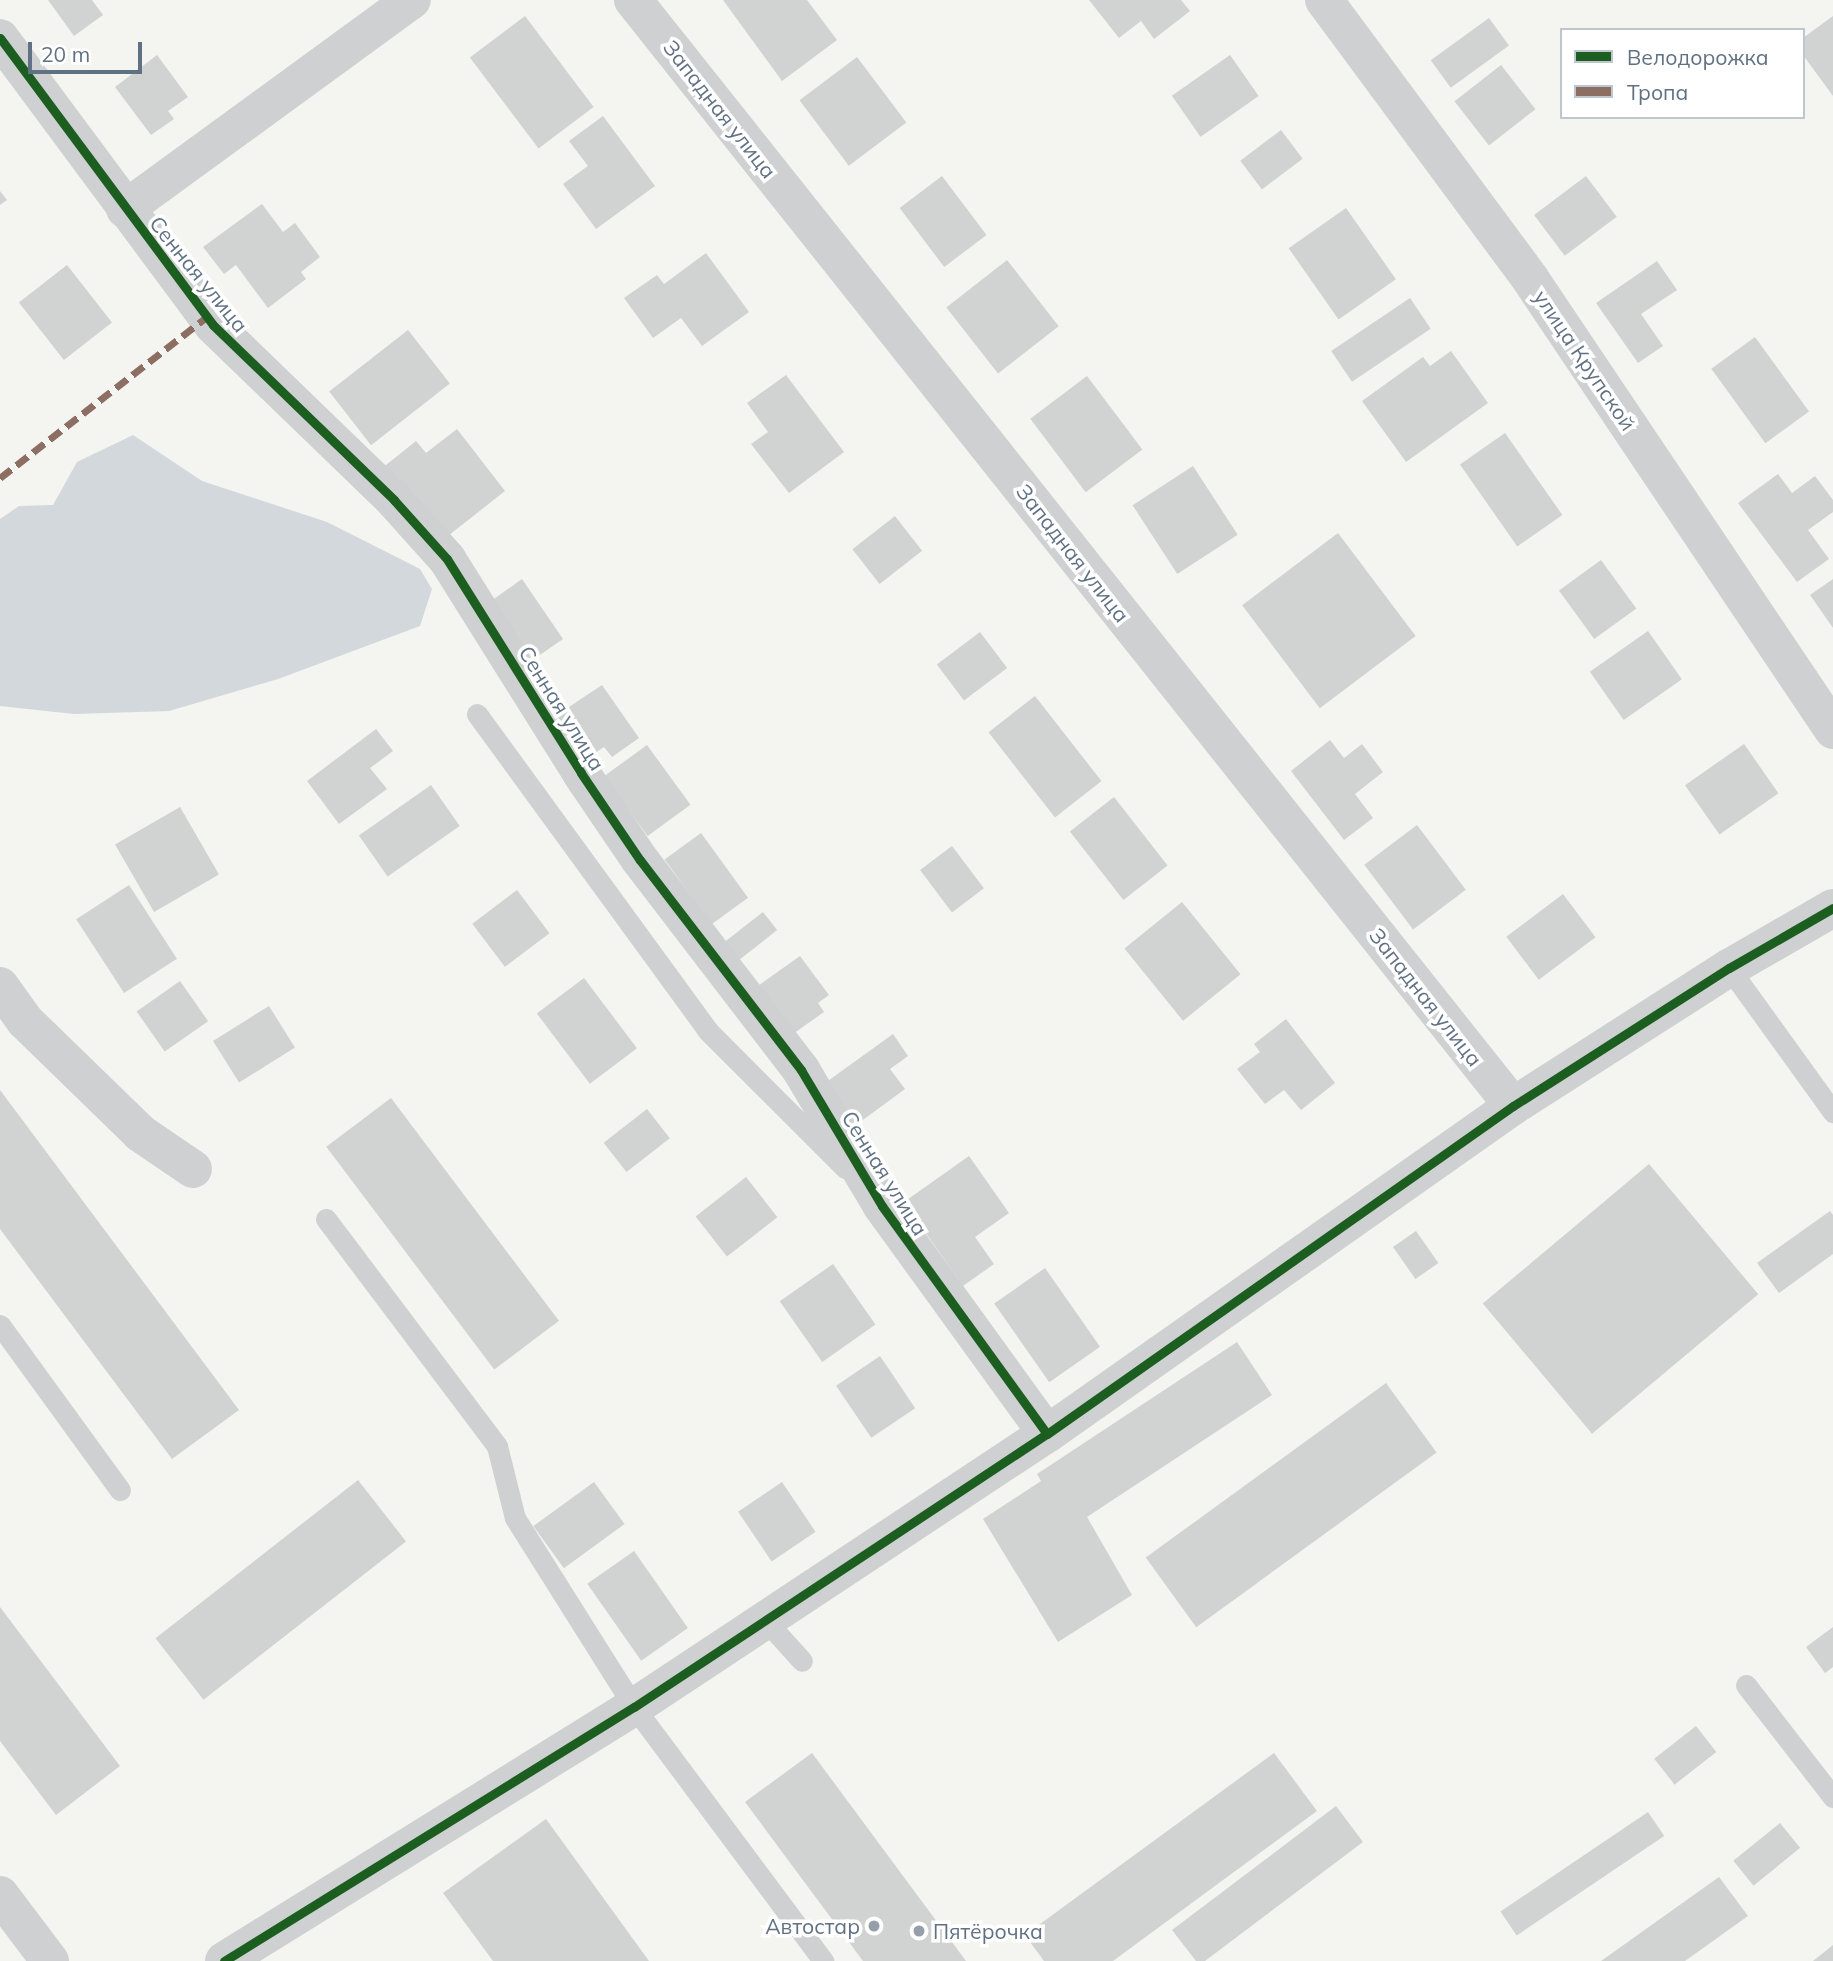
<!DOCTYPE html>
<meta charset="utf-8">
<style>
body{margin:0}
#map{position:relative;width:1833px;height:1961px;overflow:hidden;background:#f4f4f1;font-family:Mulish,sans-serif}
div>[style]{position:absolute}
.water>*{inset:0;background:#d2d8db}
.building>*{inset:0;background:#d1d2d2;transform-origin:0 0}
.service>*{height:21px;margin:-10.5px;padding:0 10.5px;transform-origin:10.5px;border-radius:10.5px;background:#cfd0d1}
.minor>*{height:38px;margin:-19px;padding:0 19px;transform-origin:19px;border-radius:19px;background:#cfd0d1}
.tertiary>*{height:38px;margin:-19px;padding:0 19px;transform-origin:19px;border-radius:19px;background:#cfd0d1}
.quiet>*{height:7px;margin-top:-3.5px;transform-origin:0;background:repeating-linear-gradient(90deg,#8d6e63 0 14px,transparent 0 21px)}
.cycleway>*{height:9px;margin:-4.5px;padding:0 4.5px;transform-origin:4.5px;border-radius:4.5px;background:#1b5e20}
.dots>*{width:19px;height:19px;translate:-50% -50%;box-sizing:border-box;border:4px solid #fff;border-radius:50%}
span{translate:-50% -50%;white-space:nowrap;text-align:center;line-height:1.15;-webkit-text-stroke:7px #fff;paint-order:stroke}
.street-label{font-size:21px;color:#617184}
.poi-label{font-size:21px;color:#617184}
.right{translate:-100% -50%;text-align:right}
.left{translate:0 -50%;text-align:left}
.legend{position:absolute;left:1560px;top:28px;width:245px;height:91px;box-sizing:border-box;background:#fff;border:2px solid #c0c6ce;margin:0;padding:9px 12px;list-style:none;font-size:21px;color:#617184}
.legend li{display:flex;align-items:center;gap:14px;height:35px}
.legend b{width:35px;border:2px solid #c0c6ce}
.scale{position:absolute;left:28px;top:42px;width:114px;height:32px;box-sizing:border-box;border:4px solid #617184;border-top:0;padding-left:9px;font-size:21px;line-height:24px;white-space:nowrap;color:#617184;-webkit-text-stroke:5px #fff;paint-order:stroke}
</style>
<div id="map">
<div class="water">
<div style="clip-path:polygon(133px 435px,202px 481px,327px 522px,420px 569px,432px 589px,420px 626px,278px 679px,169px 711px,74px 714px,0 706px,0 519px,19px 506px,53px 505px,77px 462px)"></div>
</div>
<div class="building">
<div style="clip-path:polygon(48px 0,92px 0,103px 15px,74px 36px)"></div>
<div style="clip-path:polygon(723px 0,807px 0,837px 40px,782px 81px)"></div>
<div style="clip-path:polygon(1089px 0,1181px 0,1190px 11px,1154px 39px,1141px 21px,1119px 38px)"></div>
<div style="left:525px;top:16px;width:114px;height:69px;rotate:53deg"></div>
<div style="clip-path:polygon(1833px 16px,1833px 96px,1803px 55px,1803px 38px)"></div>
<div style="left:1489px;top:18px;width:34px;height:72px;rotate:54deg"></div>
<div style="clip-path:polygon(157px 55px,188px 97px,168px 111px,174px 119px,151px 135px,115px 87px)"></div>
<div style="left:1230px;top:55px;width:50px;height:71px;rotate:55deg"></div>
<div style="left:857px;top:57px;width:82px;height:72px;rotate:53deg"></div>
<div style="left:1501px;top:65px;width:56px;height:59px;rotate:52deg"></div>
<div style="clip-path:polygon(603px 116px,655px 186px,596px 229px,563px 184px,588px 166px,569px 141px)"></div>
<div style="left:1281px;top:130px;width:36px;height:51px;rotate:53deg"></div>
<div style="left:942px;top:176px;width:74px;height:53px;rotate:53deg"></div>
<div style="left:1586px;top:176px;width:51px;height:65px;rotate:53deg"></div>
<div style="clip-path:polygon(0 191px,7px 200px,0 205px)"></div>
<div style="clip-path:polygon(262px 204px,283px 232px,295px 223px,320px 257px,301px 272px,306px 279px,268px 308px,236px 265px,224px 274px,203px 247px)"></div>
<div style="left:1346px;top:208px;width:87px;height:70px;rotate:55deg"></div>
<div style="clip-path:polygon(706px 253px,749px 312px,702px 346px,681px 318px,653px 338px,624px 298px,657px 275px,664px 284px)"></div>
<div style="left:1007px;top:260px;width:84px;height:77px;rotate:52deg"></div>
<div style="clip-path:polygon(1657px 261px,1677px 290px,1641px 314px,1663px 346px,1638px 363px,1596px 303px)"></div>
<div style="left:67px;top:265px;width:73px;height:61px;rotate:52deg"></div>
<div style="left:1410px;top:298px;width:37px;height:95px;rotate:56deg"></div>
<div style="left:408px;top:330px;width:68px;height:100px;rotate:52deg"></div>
<div style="left:1755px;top:337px;width:92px;height:54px;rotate:54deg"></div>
<div style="clip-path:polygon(1451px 351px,1488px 403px,1406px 462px,1362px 401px,1423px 357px,1430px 366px)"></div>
<div style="clip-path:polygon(786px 375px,844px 452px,789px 493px,751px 444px,768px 432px,747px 403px)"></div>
<div style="left:1087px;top:376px;width:92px;height:71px;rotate:53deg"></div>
<div style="clip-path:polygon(457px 429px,505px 491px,439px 543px,381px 469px,416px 441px,426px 453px)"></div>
<div style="left:1505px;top:433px;width:100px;height:55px;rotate:55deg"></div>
<div style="left:1193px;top:466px;width:82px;height:72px;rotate:57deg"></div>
<div style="clip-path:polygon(1778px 474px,1792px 493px,1815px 476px,1833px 500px,1833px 512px,1808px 530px,1829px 559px,1797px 582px,1738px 503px)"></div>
<div style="left:895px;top:516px;width:44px;height:54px;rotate:52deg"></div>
<div style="left:1338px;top:533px;width:129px;height:120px;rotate:53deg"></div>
<div style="left:1601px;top:560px;width:60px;height:52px;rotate:54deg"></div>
<div style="clip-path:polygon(522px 579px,563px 639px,534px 659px,528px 650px,518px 657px,484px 606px)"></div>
<div style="clip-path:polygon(1833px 579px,1833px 628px,1810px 595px)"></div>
<div style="left:1648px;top:631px;width:59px;height:71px;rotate:55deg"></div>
<div style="left:980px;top:632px;width:45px;height:54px;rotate:53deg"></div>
<div style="clip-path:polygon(602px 685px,639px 738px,612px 757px,604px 747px,588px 758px,557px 715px)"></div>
<div style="left:1035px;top:696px;width:108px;height:59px;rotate:52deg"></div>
<div style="clip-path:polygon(376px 729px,393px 751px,370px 768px,387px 789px,339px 824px,307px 781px)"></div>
<div style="clip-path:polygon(1330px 740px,1344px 758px,1362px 744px,1383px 772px,1355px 794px,1373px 818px,1344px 840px,1291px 771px)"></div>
<div style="left:1744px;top:744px;width:60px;height:72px;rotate:55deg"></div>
<div style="left:647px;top:745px;width:74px;height:53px;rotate:54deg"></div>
<div style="left:431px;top:785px;width:50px;height:88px;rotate:55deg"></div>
<div style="left:1114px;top:797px;width:87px;height:56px;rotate:52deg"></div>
<div style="left:180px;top:807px;width:78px;height:75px;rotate:60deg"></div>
<div style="left:1417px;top:825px;width:81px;height:66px;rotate:53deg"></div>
<div style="left:701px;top:833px;width:80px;height:45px;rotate:54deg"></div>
<div style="left:952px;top:846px;width:53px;height:40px;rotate:53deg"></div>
<div style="left:129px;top:885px;width:88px;height:63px;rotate:57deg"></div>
<div style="left:517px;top:890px;width:54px;height:56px;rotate:53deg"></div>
<div style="left:1563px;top:894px;width:54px;height:71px;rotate:53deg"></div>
<div style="left:1182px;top:902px;width:93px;height:74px;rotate:51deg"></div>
<div style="left:763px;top:912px;width:23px;height:48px;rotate:52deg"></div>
<div style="clip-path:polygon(800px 956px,829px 995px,818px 1003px,824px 1012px,790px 1036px,755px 988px)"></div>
<div style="left:584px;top:978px;width:88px;height:59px;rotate:53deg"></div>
<div style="left:180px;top:981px;width:49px;height:53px;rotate:55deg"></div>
<div style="left:269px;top:1006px;width:49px;height:66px;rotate:58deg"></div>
<div style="clip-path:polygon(1286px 1019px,1335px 1083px,1301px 1110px,1284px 1090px,1265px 1104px,1237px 1069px,1260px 1052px,1254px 1044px)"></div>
<div style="clip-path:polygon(893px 1034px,908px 1056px,890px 1069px,905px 1089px,856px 1125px,825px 1083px)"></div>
<div style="clip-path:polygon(0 1090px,239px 1410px,172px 1459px,0 1229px)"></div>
<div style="left:391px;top:1098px;width:279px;height:81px;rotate:53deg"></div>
<div style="left:647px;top:1109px;width:37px;height:55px;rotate:52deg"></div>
<div style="clip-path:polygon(969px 1156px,1009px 1213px,975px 1237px,994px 1264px,963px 1286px,904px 1202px)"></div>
<div style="left:1649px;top:1164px;width:170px;height:217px;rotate:50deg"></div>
<div style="left:746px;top:1177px;width:51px;height:64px;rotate:52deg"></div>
<div style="clip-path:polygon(1830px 1211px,1833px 1215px,1833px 1254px,1779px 1293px,1757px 1263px)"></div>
<div style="left:1416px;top:1231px;width:39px;height:28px;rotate:55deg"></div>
<div style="left:833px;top:1264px;width:74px;height:65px;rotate:55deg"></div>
<div style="left:1045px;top:1268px;width:96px;height:62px;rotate:55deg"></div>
<div style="clip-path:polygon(1237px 1342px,1272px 1395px,1087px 1517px,1132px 1595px,1058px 1642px,983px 1519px,1041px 1481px,1037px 1474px)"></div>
<div style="left:880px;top:1356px;width:63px;height:53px;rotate:56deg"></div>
<div style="left:1386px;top:1383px;width:86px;height:297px;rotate:54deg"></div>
<div style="left:358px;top:1480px;width:78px;height:257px;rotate:52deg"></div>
<div style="left:594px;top:1482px;width:52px;height:75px;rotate:54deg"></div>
<div style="left:782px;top:1482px;width:60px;height:53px;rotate:56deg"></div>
<div style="left:634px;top:1551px;width:94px;height:57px;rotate:55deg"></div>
<div style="clip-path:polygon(0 1607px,120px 1766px,56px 1815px,0 1741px)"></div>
<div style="clip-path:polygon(1833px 1627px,1833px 1667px,1825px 1673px,1806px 1647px)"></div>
<div style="left:1696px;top:1726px;width:33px;height:53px;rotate:52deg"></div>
<div style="clip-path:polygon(812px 1753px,966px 1961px,863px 1961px,745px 1802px)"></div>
<div style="clip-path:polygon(1274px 1753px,1317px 1811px,1113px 1961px,1044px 1961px,1025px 1935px)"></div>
<div style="clip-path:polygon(1336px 1806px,1363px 1842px,1205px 1961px,1196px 1961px,1172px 1930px)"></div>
<div style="left:1648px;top:1812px;width:29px;height:178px;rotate:56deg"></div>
<div style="clip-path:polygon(546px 1819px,649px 1961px,493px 1961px,443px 1893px)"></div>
<div style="left:1780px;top:1823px;width:32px;height:60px;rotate:51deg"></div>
<div style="clip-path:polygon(1719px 1877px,1748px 1916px,1685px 1961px,1601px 1961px)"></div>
<div style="clip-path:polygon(1833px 1945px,1833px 1961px,1813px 1961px)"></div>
</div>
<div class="service">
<div style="left:477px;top:714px;width:392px;rotate:53.9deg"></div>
<div style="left:708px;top:1031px;width:194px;rotate:45deg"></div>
<div style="left:1729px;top:968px;width:178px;rotate:54.2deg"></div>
<div style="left:326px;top:1219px;width:284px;rotate:53deg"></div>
<div style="left:497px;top:1446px;width:74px;rotate:76deg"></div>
<div style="left:515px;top:1518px;width:223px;rotate:57.8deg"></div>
<div style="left:634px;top:1707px;width:317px;rotate:53.3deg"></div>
<div style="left:0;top:1325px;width:204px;rotate:54deg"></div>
<div style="left:765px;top:1620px;width:55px;rotate:47.9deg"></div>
<div style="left:1746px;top:1685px;width:142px;rotate:52.2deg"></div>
</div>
<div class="minor">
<div style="left:633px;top:0;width:1413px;rotate:51.49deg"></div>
<div style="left:1324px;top:0;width:348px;rotate:53.5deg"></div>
<div style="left:1531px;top:280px;width:542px;rotate:56.13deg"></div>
<div style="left:0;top:38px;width:357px;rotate:53.4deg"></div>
<div style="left:213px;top:325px;width:252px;rotate:44deg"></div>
<div style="left:394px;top:500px;width:79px;rotate:48.1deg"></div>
<div style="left:447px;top:559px;width:252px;rotate:57.9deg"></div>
<div style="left:581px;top:773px;width:105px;rotate:55.9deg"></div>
<div style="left:640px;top:860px;width:265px;rotate:52.5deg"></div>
<div style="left:801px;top:1070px;width:158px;rotate:59.2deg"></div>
<div style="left:882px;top:1206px;width:281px;rotate:54.1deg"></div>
<div style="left:125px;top:209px;width:355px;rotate:-36.1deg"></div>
<div style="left:0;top:986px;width:43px;rotate:54.5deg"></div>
<div style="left:25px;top:1021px;width:161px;rotate:44.2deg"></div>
<div style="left:140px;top:1133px;width:64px;rotate:34.2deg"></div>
<div style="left:224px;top:1961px;width:482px;rotate:-31.8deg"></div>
<div style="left:634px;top:1707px;width:495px;rotate:-33.5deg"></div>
<div style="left:1047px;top:1434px;width:570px;rotate:-35.14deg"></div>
<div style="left:1513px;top:1106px;width:256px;rotate:-32.6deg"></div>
<div style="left:1729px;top:968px;width:120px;rotate:-30deg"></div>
</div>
<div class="tertiary">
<div style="left:0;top:1895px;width:83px;rotate:52.9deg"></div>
</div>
<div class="quiet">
<div style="left:0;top:478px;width:262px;rotate:-37.9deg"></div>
</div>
<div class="cycleway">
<div style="left:0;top:38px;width:357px;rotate:53.4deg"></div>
<div style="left:213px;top:325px;width:252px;rotate:44deg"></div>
<div style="left:394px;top:500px;width:79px;rotate:48.1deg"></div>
<div style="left:447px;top:559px;width:252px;rotate:57.9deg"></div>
<div style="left:581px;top:773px;width:105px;rotate:55.9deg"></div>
<div style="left:640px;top:860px;width:265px;rotate:52.5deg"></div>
<div style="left:801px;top:1070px;width:158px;rotate:59.2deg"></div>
<div style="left:882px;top:1206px;width:281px;rotate:54.1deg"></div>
<div style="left:224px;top:1961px;width:482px;rotate:-31.8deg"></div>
<div style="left:634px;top:1707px;width:495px;rotate:-33.5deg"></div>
<div style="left:1047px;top:1434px;width:570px;rotate:-35.14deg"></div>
<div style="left:1513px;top:1106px;width:256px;rotate:-32.6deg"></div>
<div style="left:1729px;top:968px;width:120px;rotate:-30deg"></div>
</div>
<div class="dots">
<div style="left:874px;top:1926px;background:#949faa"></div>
<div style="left:919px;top:1931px;background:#949faa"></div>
</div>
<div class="street-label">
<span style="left:720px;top:109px;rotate:52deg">Западная улица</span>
<span style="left:199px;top:274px;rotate:51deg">Сенная улица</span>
<span style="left:1585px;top:360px;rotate:56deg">улица Крупской</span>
<span style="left:1073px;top:553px;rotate:52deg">Западная улица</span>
<span style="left:562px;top:708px;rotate:58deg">Сенная улица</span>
<span style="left:1426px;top:997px;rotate:52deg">Западная улица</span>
<span style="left:885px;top:1173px;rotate:58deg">Сенная улица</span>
</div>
<div class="poi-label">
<span class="right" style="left:860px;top:1926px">Автостар</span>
<span class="left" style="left:933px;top:1931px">Пятёрочка</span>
</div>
<ul class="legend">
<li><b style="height:9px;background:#1b5e20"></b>Велодорожка</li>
<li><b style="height:9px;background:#8d6e63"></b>Тропа</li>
</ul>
<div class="scale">20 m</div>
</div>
